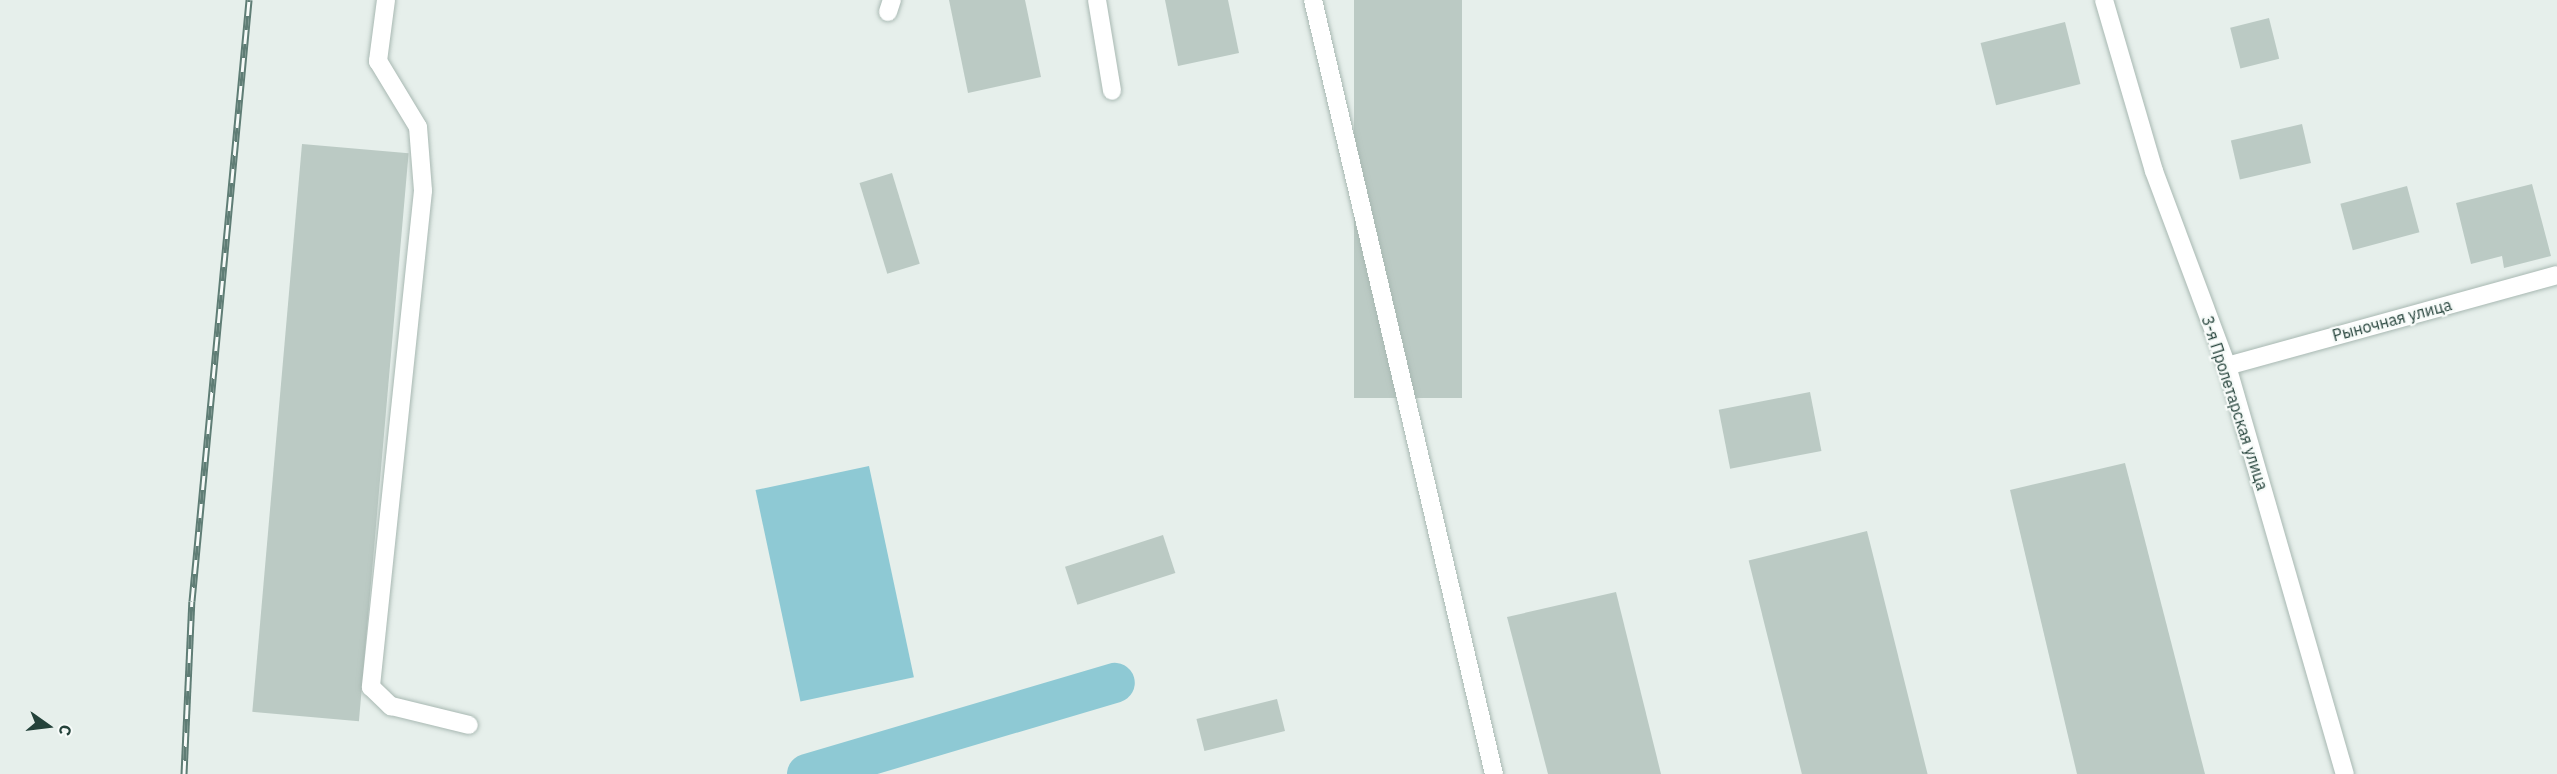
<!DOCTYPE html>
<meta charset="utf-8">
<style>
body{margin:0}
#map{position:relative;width:2557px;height:774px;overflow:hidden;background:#e6efeb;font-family:"IBM Plex Sans",sans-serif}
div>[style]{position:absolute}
.water>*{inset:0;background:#8ec9d4;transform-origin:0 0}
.canal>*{height:40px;margin:-20px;padding:0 20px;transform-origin:20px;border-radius:20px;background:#8ec9d4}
.building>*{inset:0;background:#bbcac4;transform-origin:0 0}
.roads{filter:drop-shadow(0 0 2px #a8b8b2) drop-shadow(0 0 2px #a8b8b2)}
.minor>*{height:18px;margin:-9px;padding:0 9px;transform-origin:9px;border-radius:9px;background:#fff}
.rail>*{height:7px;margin-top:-3.5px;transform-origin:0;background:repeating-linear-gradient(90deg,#f7fbf9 0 14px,#5f7d75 0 28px);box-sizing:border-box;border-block:2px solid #5f7d75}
span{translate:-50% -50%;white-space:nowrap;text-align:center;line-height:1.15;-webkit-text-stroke:4.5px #f7fbf9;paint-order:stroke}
.street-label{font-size:16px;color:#24423a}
.north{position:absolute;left:18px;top:696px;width:60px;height:60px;-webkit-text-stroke:4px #f7fbf9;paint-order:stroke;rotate:104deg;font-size:16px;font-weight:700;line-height:24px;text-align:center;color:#24423a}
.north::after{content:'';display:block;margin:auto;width:21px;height:27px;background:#24423a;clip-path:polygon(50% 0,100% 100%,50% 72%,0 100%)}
</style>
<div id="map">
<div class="water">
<div style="left:869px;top:466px;width:216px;height:116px;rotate:78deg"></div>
</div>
<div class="canal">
<div style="left:807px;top:774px;width:321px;rotate:-16.5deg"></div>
</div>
<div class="building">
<div style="clip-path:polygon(949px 0,1025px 0,1041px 77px,968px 93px)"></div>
<div style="clip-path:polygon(1165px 0,1228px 0,1239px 53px,1178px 66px)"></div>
<div style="left:1354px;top:0;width:108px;height:398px"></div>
<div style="left:2269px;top:18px;width:42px;height:40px;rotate:76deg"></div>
<div style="left:2065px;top:22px;width:64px;height:87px;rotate:76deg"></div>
<div style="left:2302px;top:124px;width:40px;height:73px;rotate:77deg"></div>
<div style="left:302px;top:144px;width:107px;height:570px;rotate:5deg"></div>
<div style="left:892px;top:173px;width:95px;height:34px;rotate:73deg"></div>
<div style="clip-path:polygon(2532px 184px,2551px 256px,2504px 268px,2502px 256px,2471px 264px,2456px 203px)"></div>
<div style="left:2407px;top:186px;width:48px;height:69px;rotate:75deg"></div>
<div style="left:1810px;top:392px;width:60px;height:93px;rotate:79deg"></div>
<div style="clip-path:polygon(2125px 463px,2205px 774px,2077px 774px,2010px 490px)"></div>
<div style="left:1867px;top:531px;width:251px;height:122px;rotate:76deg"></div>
<div style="left:1163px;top:535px;width:40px;height:103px;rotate:72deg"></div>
<div style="clip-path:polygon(1616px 592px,1661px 774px,1548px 774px,1507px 617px)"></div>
<div style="left:1277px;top:699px;width:33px;height:83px;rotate:76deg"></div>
</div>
<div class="roads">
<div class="minor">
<div style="left:386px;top:0;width:62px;rotate:97.5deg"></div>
<div style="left:378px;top:61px;width:77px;rotate:58.8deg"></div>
<div style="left:418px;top:127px;width:64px;rotate:85.5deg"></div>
<div style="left:423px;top:191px;width:499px;rotate:96deg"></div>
<div style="left:371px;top:687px;width:28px;rotate:44deg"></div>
<div style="left:391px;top:706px;width:80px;rotate:13.7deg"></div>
<div style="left:1097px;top:0;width:92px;rotate:80.6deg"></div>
<div style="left:1313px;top:0;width:795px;rotate:76.84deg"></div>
<div style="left:2104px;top:0;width:178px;rotate:73.7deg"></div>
<div style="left:2154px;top:171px;width:208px;rotate:69.5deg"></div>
<div style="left:2227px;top:366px;width:425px;rotate:73.9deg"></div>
<div style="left:888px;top:12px;width:13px;rotate:-72deg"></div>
<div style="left:2227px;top:366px;width:342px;rotate:-15.4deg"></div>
</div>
</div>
<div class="rail">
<div style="left:184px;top:774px;width:173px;rotate:-87.4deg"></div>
<div style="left:192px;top:601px;width:604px;rotate:-84.58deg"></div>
</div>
<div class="street-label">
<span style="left:2392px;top:320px;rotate:-15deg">Рыночная улица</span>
<span style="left:2235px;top:403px;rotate:72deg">3-я Пролетарская улица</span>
</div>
<div class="north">С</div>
</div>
